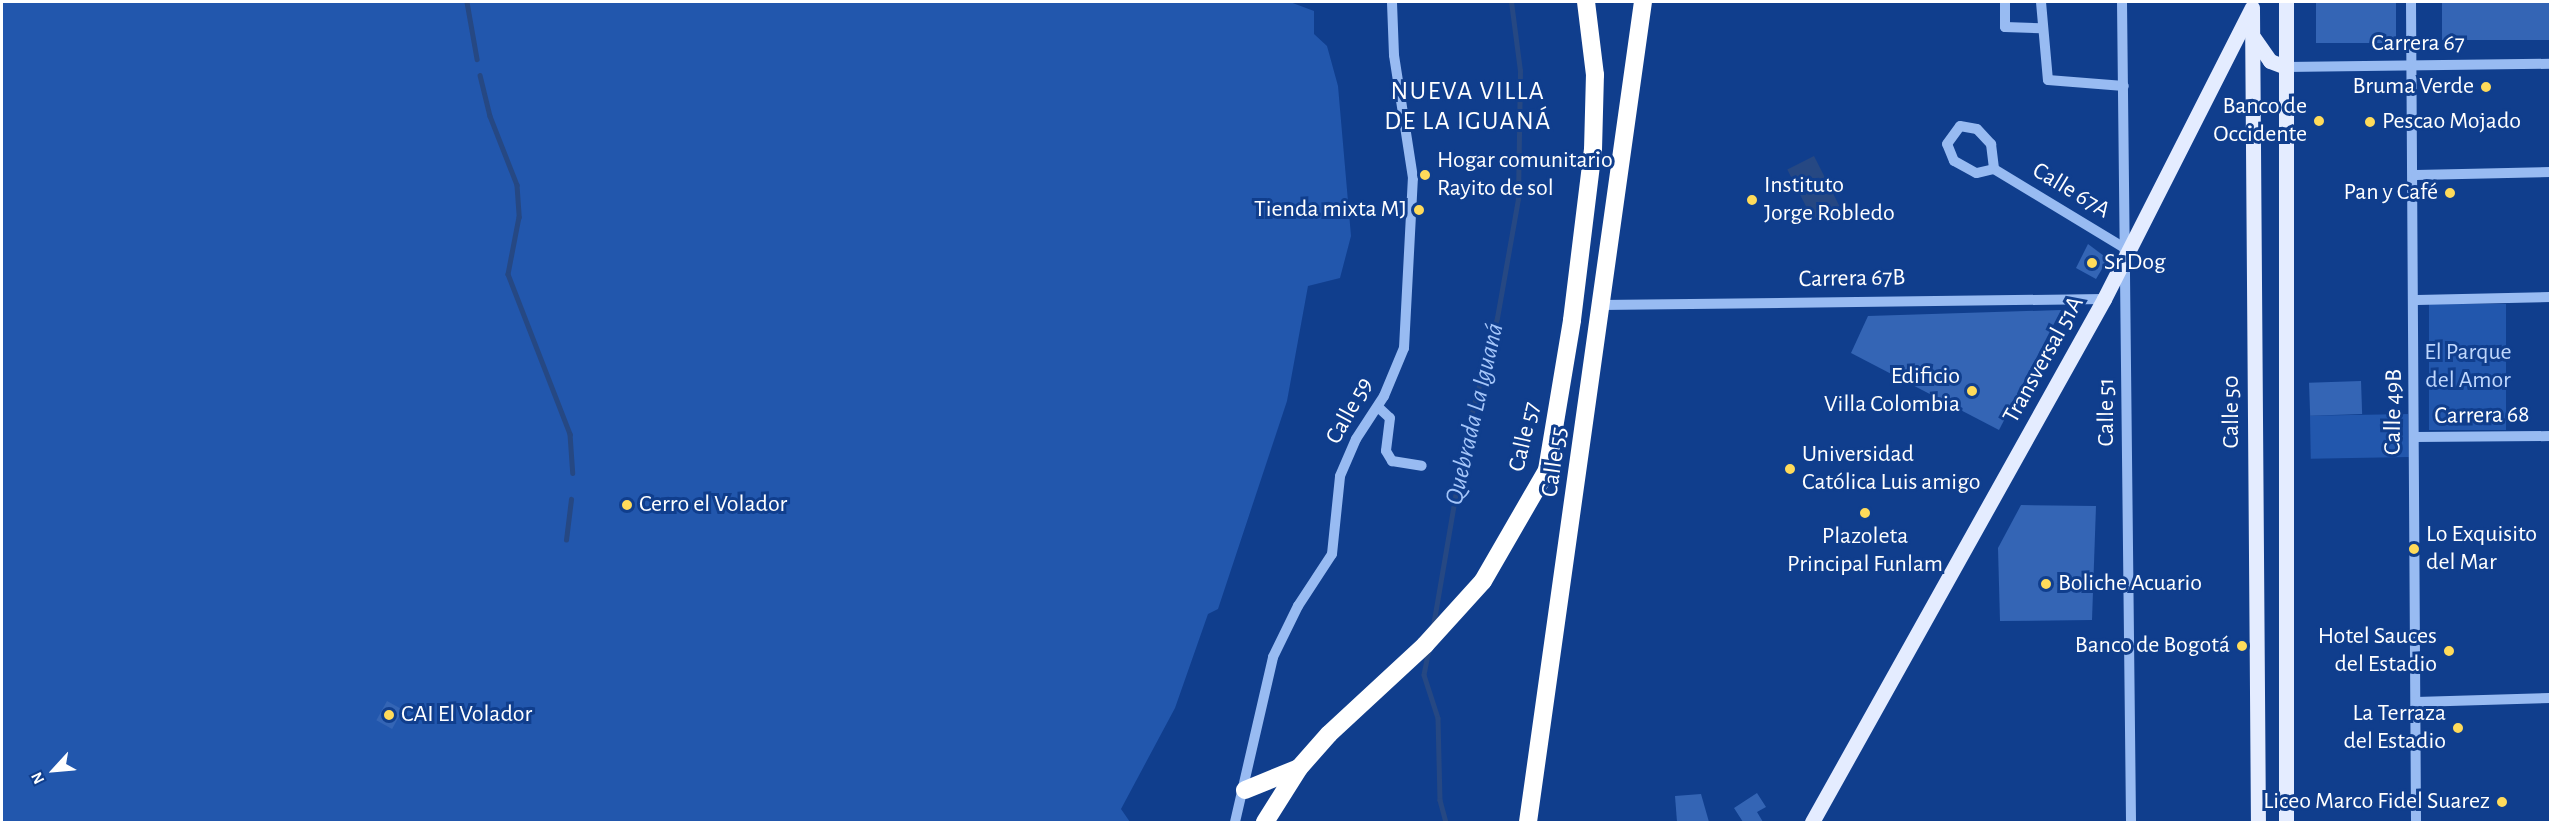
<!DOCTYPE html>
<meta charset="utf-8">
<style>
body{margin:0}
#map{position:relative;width:2552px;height:824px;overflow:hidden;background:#103e8d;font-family:"Alegreya Sans",sans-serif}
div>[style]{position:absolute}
.green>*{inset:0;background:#2257ad;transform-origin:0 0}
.water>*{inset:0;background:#264883;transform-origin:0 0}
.stream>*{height:4.5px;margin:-2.25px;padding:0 2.25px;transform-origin:2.25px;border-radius:2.25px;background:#264883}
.building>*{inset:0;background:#3465b5;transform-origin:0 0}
.minor>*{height:10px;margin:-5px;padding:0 5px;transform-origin:5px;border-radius:5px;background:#98bbf2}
.major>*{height:15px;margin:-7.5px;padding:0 7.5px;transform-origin:7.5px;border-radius:7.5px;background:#e4ecff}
.highway>*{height:18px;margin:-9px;padding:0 9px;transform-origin:9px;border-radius:9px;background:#fff}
.dots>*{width:16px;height:16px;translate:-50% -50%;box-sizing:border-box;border:3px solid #103e8d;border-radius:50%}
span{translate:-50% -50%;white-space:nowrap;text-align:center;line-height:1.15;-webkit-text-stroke:6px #103e8d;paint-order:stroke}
.street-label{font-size:24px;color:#fff}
.poi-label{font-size:24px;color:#fff}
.right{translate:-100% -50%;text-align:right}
.left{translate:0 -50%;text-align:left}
.park-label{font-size:24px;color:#bfd7fd}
.neighbourhood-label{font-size:26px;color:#fff;letter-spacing:1.5px}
.water-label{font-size:26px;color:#a4c5f9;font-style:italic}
.frame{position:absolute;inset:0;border:3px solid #fff;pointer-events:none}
.north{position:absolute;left:24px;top:740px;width:60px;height:60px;-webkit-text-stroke:4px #103e8d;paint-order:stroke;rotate:244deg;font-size:16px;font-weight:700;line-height:24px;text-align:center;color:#fff}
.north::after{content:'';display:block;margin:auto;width:21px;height:27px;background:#fff;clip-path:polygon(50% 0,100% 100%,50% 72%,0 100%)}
</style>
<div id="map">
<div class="green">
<div style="clip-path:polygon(2px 2px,1290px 2px,1314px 11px,1314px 34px,1327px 46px,1338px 86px,1351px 236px,1340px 278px,1308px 286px,1287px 401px,1218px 609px,1208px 614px,1175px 708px,1121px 809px,1130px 822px,2px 822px)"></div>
<div style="left:2506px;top:304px;width:126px;height:77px;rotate:90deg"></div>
<div style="left:2408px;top:414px;width:43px;height:98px;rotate:89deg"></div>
</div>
<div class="water">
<div style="left:1814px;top:156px;width:56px;height:30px;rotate:63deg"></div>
</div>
<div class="stream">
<div style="left:467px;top:2px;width:58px;rotate:80deg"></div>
<div style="left:480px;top:75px;width:42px;rotate:76.3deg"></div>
<div style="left:490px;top:116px;width:74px;rotate:68.6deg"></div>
<div style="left:517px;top:185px;width:32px;rotate:86deg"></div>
<div style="left:519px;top:217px;width:58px;rotate:100.9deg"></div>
<div style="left:508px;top:274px;width:172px;rotate:68.8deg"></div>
<div style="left:570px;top:434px;width:39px;rotate:86deg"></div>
<div style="left:566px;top:540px;width:41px;rotate:-83deg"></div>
<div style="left:1433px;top:626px;width:190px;rotate:-80.3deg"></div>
<div style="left:1465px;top:439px;width:125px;rotate:-75.2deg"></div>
<div style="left:1497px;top:318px;width:121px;rotate:-80deg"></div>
<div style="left:1518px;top:199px;width:128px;rotate:-89.1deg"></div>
<div style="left:1520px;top:71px;width:70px;rotate:-97.4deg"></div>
<div style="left:1429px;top:649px;width:26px;rotate:101deg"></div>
<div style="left:1424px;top:675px;width:45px;rotate:72deg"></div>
<div style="left:1438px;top:718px;width:82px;rotate:88.6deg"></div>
<div style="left:1440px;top:800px;width:23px;rotate:75deg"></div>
</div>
<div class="building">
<div style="left:2316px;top:2px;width:80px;height:41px"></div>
<div style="left:2442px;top:2px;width:108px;height:38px"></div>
<div style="clip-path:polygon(2088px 244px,2108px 259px,2096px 279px,2076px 268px)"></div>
<div style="clip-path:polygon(2061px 310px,1999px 430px,1851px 353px,1868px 316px)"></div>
<div style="left:2361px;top:381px;width:33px;height:52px;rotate:88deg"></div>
<div style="clip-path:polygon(2021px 505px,2096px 506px,2092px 620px,2000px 621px,1998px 548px)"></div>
<div style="left:387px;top:701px;width:18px;height:22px;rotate:29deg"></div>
<div style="clip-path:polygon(1757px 793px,1766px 807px,1757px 812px,1763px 822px,1743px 822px,1734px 808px)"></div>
<div style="clip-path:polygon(1701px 794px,1709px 822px,1677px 822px,1675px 796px)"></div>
</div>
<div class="minor">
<div style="left:2005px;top:2px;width:25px;rotate:90deg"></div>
<div style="left:2005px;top:27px;width:36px;rotate:2deg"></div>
<div style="left:2041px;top:2px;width:78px;rotate:84.9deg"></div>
<div style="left:2048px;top:80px;width:76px;rotate:4.5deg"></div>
<div style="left:2122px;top:2px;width:820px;rotate:89.37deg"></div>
<div style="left:2411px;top:2px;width:820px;rotate:89.65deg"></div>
<div style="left:2286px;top:67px;width:264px;rotate:-0.7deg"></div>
<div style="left:1960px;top:126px;width:17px;rotate:10deg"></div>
<div style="left:1977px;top:129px;width:21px;rotate:47deg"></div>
<div style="left:1991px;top:144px;width:25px;rotate:83deg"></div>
<div style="left:1994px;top:169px;width:18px;rotate:167deg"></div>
<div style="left:1976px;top:173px;width:25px;rotate:-151deg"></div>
<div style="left:1954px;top:161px;width:18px;rotate:-112deg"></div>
<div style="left:1947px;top:144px;width:22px;rotate:-54deg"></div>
<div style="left:1994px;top:169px;width:154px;rotate:31.2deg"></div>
<div style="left:2416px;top:175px;width:134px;rotate:-1.3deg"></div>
<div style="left:2417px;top:300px;width:133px;rotate:-1.3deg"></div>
<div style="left:1601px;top:305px;width:503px;rotate:-0.68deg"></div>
<div style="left:1378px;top:407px;width:16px;rotate:43deg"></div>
<div style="left:1390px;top:418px;width:33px;rotate:97deg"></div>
<div style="left:1386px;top:451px;width:12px;rotate:59deg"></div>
<div style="left:1392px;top:461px;width:30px;rotate:9deg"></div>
<div style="left:2415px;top:437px;width:135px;rotate:-0.4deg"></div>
<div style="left:2416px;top:702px;width:134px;rotate:-1.7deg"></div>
<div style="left:1235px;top:822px;width:169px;rotate:-77deg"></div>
<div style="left:1273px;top:657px;width:57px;rotate:-63.9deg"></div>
<div style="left:1298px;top:606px;width:62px;rotate:-56.8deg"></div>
<div style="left:1332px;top:554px;width:78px;rotate:-84.1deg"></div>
<div style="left:1340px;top:476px;width:40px;rotate:-66.6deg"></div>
<div style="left:1356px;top:439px;width:51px;rotate:-56.9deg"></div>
<div style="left:1384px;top:396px;width:52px;rotate:-67.4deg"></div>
<div style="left:1404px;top:348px;width:170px;rotate:-87deg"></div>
<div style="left:1413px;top:178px;width:124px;rotate:-98.8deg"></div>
<div style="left:1394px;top:55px;width:53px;rotate:-92.2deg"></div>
</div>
<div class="major">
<div style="left:2286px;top:2px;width:820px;rotate:90deg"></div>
<div style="left:2252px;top:10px;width:812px;rotate:89.58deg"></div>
<div style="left:2254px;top:38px;width:28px;rotate:55deg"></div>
<div style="left:2270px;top:61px;width:17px;rotate:21deg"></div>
<div style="left:1812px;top:822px;width:599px;rotate:-60.82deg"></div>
<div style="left:2104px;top:299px;width:327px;rotate:-63.1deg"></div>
</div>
<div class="highway">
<div style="left:1245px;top:790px;width:58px;rotate:-22.2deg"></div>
<div style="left:1265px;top:822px;width:64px;rotate:-57.8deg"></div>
<div style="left:1299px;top:768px;width:45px;rotate:-48.6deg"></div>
<div style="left:1329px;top:734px;width:131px;rotate:-42.8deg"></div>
<div style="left:1425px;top:645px;width:86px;rotate:-47.8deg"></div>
<div style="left:1483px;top:581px;width:128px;rotate:-60deg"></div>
<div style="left:1547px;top:470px;width:152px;rotate:-80.5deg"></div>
<div style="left:1572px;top:320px;width:171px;rotate:-83deg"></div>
<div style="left:1593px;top:150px;width:75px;rotate:-88.5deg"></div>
<div style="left:1595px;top:75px;width:74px;rotate:-97deg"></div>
<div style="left:1528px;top:822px;width:828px;rotate:-82.02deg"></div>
</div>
<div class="dots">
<div style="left:2486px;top:87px;background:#ffdb5a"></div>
<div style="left:2319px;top:121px;background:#ffdb5a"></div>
<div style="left:2370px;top:122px;background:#ffdb5a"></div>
<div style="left:1425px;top:175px;background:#ffdb5a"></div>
<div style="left:2450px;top:193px;background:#ffdb5a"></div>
<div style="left:1752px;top:200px;background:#ffdb5a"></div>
<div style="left:1419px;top:210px;background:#ffdb5a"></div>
<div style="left:2092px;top:263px;background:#ffdb5a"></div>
<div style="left:1972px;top:391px;background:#ffdb5a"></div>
<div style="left:1790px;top:469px;background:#ffdb5a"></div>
<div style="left:627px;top:505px;background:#ffdb5a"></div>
<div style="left:1865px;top:513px;background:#ffdb5a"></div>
<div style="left:2414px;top:549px;background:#ffdb5a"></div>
<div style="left:2046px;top:584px;background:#ffdb5a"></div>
<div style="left:2242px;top:646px;background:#ffdb5a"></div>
<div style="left:2449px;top:651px;background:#ffdb5a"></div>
<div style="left:389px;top:715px;background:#ffdb5a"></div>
<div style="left:2458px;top:728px;background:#ffdb5a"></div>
<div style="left:2502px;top:802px;background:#ffdb5a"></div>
</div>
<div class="street-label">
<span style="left:2418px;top:44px">Carrera 67</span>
<span style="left:2071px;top:191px;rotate:31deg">Calle 67A</span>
<span style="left:1852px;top:279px;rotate:-1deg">Carrera 67B</span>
<span style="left:2044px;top:360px;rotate:-61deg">Transversal 51A</span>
<span style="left:1350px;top:411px;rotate:-61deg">Calle 59</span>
<span style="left:2107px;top:412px;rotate:-90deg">Calle 51</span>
<span style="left:2232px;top:412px;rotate:-90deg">Calle 50</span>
<span style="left:2394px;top:412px;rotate:-89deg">Calle 49B</span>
<span style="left:2482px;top:416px;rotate:-1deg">Carrera 68</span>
<span style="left:1525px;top:437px;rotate:-77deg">Calle 57</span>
<span style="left:1555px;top:462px;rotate:-82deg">Calle 55</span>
</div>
<div class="poi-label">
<span class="right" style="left:2474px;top:87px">Bruma Verde</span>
<span class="right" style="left:2307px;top:121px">Banco de<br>Occidente</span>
<span class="left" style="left:2382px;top:122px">Pescao Mojado</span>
<span class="left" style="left:1437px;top:175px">Hogar comunitario<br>Rayito de sol</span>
<span class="left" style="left:1764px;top:200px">Instituto<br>Jorge Robledo</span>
<span class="right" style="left:2438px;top:193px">Pan y Café</span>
<span class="right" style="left:1407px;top:210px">Tienda mixta MJ</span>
<span class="left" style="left:2104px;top:263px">Sr Dog</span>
<span class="right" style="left:1960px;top:391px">Edificio<br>Villa Colombia</span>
<span class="left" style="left:1802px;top:469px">Universidad<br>Católica Luis amigo</span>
<span class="left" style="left:639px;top:505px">Cerro el Volador</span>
<span class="left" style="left:2426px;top:549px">Lo Exquisito<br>del Mar</span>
<span style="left:1865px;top:551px">Plazoleta<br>Principal Funlam</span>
<span class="left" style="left:2058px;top:584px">Boliche Acuario</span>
<span class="right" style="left:2437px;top:651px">Hotel Sauces<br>del Estadio</span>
<span class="right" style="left:2230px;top:646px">Banco de Bogotá</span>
<span class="right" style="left:2446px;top:728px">La Terraza<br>del Estadio</span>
<span class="left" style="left:401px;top:715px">CAI El Volador</span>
<span class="right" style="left:2490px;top:802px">Liceo Marco Fidel Suarez</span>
</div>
<div class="park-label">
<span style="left:2468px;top:367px">El Parque<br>del Amor</span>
</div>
<div class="neighbourhood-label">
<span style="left:1468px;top:107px">NUEVA VILLA<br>DE LA IGUANÁ</span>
</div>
<div class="water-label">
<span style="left:1475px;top:414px;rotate:-77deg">Quebrada La Iguaná</span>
</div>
<div class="frame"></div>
<div class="north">N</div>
</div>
